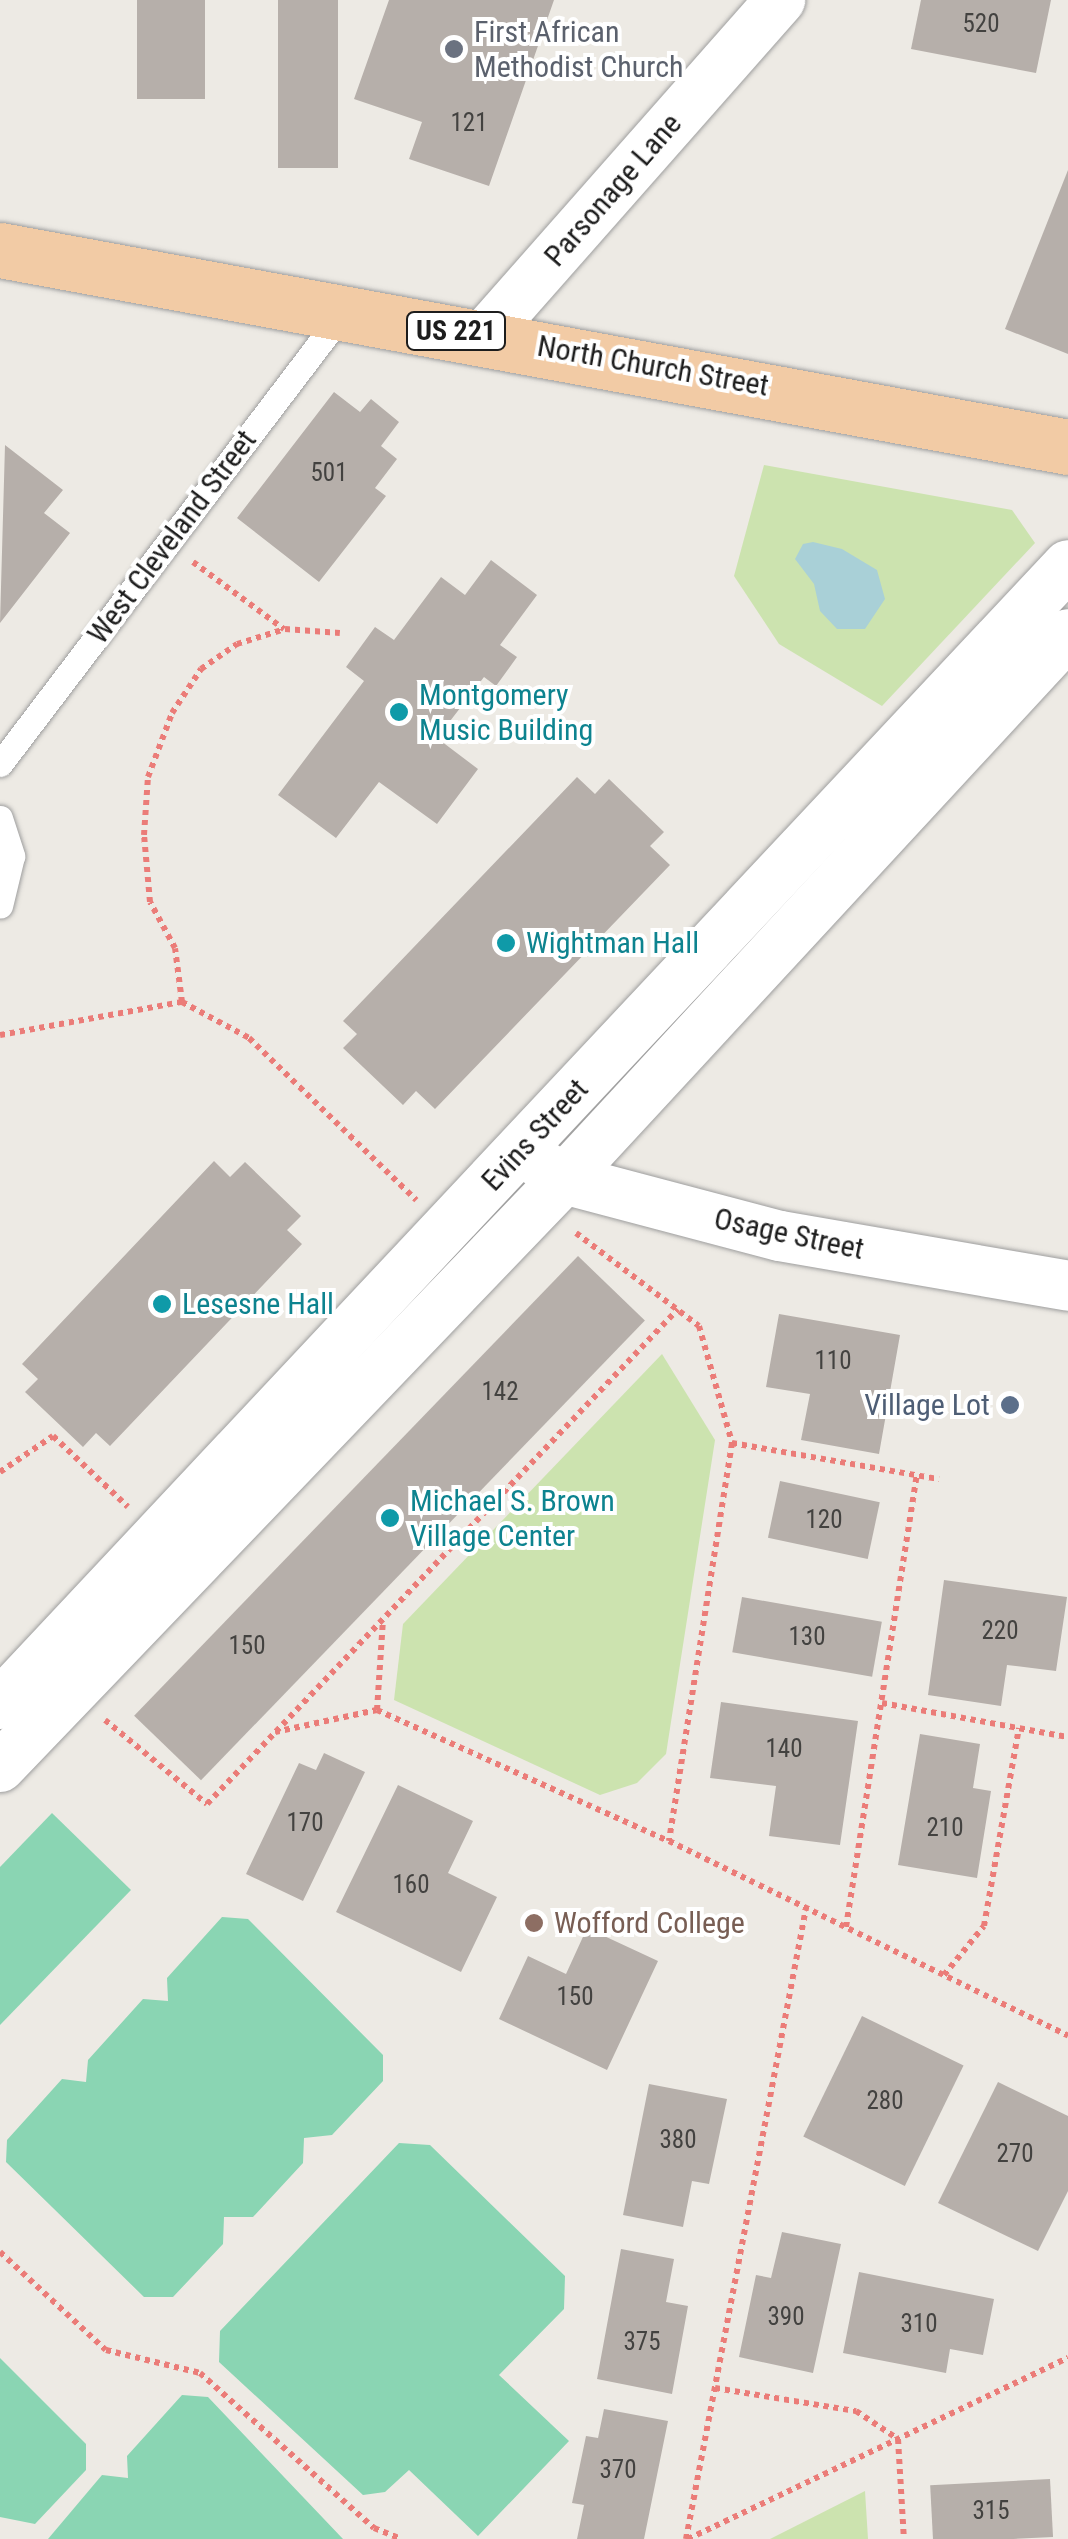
<!DOCTYPE html>
<style>
body{margin:0}
#map{position:relative;width:1068px;height:2539px;overflow:hidden;background:#edeae4;font-family:"Roboto Condensed",sans-serif}
div>[style]{position:absolute}
.grass>*{inset:0;background:#cce3af}
.pitch>*{inset:0;background:#8ad5b3}
.water>*{inset:0;background:#a9d0d7}
.building>*{inset:0;background:#b6afaa;transform-origin:0 0}
.path>*{height:6px;margin-top:-3px;transform-origin:0;background:repeating-linear-gradient(90deg,#eb7c78 0 5px,transparent 0 10px)}
.roads{filter:drop-shadow(0 0 2px #9e9e9e) drop-shadow(0 0 2px #9e9e9e)}
.lane>*{height:25px;margin:-12.5px;padding:0 12.5px;transform-origin:12.5px;border-radius:12.5px;background:#fff}
.street>*{height:50px;margin:-25px;padding:0 25px;transform-origin:25px;border-radius:25px;background:#fff}
.primary>*{height:55px;margin:-27.5px;padding:0 27.5px;transform-origin:27.5px;border-radius:27.5px;background:#f2cba5}
.dots>*{width:28px;height:28px;translate:-50% -50%;box-sizing:border-box;border:5px solid #fff;border-radius:50%}
span{translate:-50% -50%;white-space:nowrap;text-align:center;line-height:1.15;-webkit-text-stroke:8px #fff;paint-order:stroke}
.number-label{font-size:25px;color:#434240}
.number-label span{-webkit-text-stroke-width:0}
.shield-label span{padding:2px 8px;background:#fff;border:2px solid;border-radius:8px;-webkit-text-stroke-width:0}
.shield-label{font-size:28px;color:#1d1d1d;font-weight:700}
.worship-label{font-size:30px;color:#5b616d}
.left{translate:0 -50%;text-align:left}
.street-label{font-size:30px;color:#1d1d1d}
.culture-label{font-size:30px;color:#0d838f}
.service-label{font-size:30px;color:#4e5e75}
.right{translate:-100% -50%;text-align:right}
.education-label{font-size:30px;color:#785e54}
</style>
<div id="map">
<div class="grass">
<div style="clip-path:polygon(764px 465px,1012px 510px,1035px 543px,882px 706px,779px 644px,734px 576px)"></div>
<div style="clip-path:polygon(662px 1354px,715px 1440px,666px 1754px,637px 1783px,600px 1795px,394px 1700px,403px 1624px)"></div>
<div style="clip-path:polygon(865px 2491px,868px 2539px,770px 2539px)"></div>
</div>
<div class="pitch">
<div style="clip-path:polygon(52px 1813px,131px 1890px,0 2025px,0 1867px)"></div>
<div style="clip-path:polygon(222px 1917px,248px 1919px,383px 2055px,383px 2081px,332px 2135px,304px 2138px,303px 2163px,253px 2217px,224px 2217px,223px 2244px,173px 2297px,144px 2297px,6px 2162px,7px 2140px,62px 2079px,86px 2082px,88px 2060px,143px 1999px,168px 2001px,167px 1978px)"></div>
<div style="clip-path:polygon(399px 2143px,430px 2145px,565px 2276px,564px 2309px,499px 2375px,569px 2441px,478px 2536px,409px 2470px,385px 2492px,363px 2495px,219px 2362px,220px 2331px)"></div>
<div style="clip-path:polygon(0 2358px,86px 2444px,86px 2470px,35px 2524px,0 2517px)"></div>
<div style="clip-path:polygon(182px 2395px,208px 2397px,343px 2539px,48px 2539px,102px 2475px,128px 2478px,127px 2456px)"></div>
</div>
<div class="water">
<div style="clip-path:polygon(813px 542px,842px 549px,877px 570px,885px 599px,865px 629px,837px 629px,820px 611px,814px 584px,795px 559px,803px 544px)"></div>
</div>
<div class="building">
<div style="left:137px;top:0;width:68px;height:99px"></div>
<div style="left:278px;top:0;width:60px;height:168px"></div>
<div style="clip-path:polygon(389px 0,554px 0,489px 186px,409px 159px,422px 122px,354px 99px)"></div>
<div style="clip-path:polygon(921px 0,1051px 0,1036px 73px,911px 49px)"></div>
<div style="clip-path:polygon(1068px 170px,1068px 354px,1005px 329px)"></div>
<div style="clip-path:polygon(334px 392px,360px 412px,371px 399px,399px 422px,381px 446px,397px 459px,375px 488px,386px 496px,319px 582px,237px 518px)"></div>
<div style="clip-path:polygon(5px 445px,63px 490px,44px 513px,70px 533px,0 623px)"></div>
<div style="clip-path:polygon(491px 560px,537px 595px,500px 645px,517px 657px,496px 686px,484px 677px,437px 738px,478px 769px,437px 824px,379px 782px,336px 838px,278px 795px,364px 681px,346px 667px,375px 627px,394px 640px,441px 577px,465px 595px)"></div>
<div style="clip-path:polygon(577px 777px,595px 794px,609px 779px,664px 832px,650px 846px,670px 865px,435px 1109px,416px 1091px,403px 1105px,343px 1048px,357px 1034px,343px 1021px)"></div>
<div style="clip-path:polygon(214px 1161px,230px 1177px,245px 1162px,301px 1216px,287px 1230px,302px 1244px,110px 1446px,96px 1433px,83px 1447px,25px 1392px,38px 1379px,22px 1364px)"></div>
<div style="left:578px;top:1256px;width:93px;height:639px;rotate:44deg"></div>
<div style="clip-path:polygon(779px 1314px,900px 1335px,879px 1454px,801px 1440px,810px 1394px,766px 1387px)"></div>
<div style="left:780px;top:1481px;width:102px;height:58px;rotate:12deg"></div>
<div style="clip-path:polygon(944px 1580px,1067px 1597px,1056px 1671px,1007px 1665px,1001px 1706px,928px 1695px)"></div>
<div style="left:742px;top:1597px;width:142px;height:56px;rotate:10deg"></div>
<div style="clip-path:polygon(721px 1702px,858px 1721px,840px 1845px,769px 1836px,776px 1786px,710px 1778px)"></div>
<div style="clip-path:polygon(920px 1734px,980px 1744px,973px 1788px,991px 1791px,977px 1878px,898px 1865px)"></div>
<div style="clip-path:polygon(324px 1753px,365px 1772px,303px 1901px,246px 1874px,299px 1763px,316px 1770px)"></div>
<div style="clip-path:polygon(398px 1785px,473px 1821px,448px 1873px,497px 1897px,461px 1972px,336px 1912px)"></div>
<div style="clip-path:polygon(587px 1928px,658px 1961px,607px 2070px,499px 2019px,528px 1956px,566px 1974px)"></div>
<div style="left:862px;top:2016px;width:113px;height:134px;rotate:26deg"></div>
<div style="clip-path:polygon(998px 2082px,1068px 2116px,1068px 2191px,1038px 2251px,938px 2203px)"></div>
<div style="clip-path:polygon(649px 2084px,727px 2099px,709px 2184px,692px 2181px,683px 2227px,623px 2215px)"></div>
<div style="clip-path:polygon(782px 2232px,841px 2244px,813px 2373px,739px 2357px,756px 2275px,771px 2278px)"></div>
<div style="clip-path:polygon(621px 2249px,674px 2259px,666px 2302px,688px 2306px,672px 2394px,597px 2379px)"></div>
<div style="clip-path:polygon(859px 2272px,994px 2299px,983px 2355px,950px 2349px,946px 2373px,843px 2353px)"></div>
<div style="clip-path:polygon(604px 2409px,668px 2421px,644px 2539px,577px 2539px,584px 2505px,572px 2503px,586px 2436px,598px 2438px)"></div>
<div style="left:1050px;top:2479px;width:58px;height:120px;rotate:87deg"></div>
</div>
<div class="path">
<div style="left:193px;top:562px;width:113px;rotate:36.4deg"></div>
<div style="left:182px;top:1002px;width:54px;rotate:-97.4deg"></div>
<div style="left:175px;top:948px;width:52px;rotate:-118.5deg"></div>
<div style="left:150px;top:902px;width:67px;rotate:-95.1deg"></div>
<div style="left:144px;top:835px;width:58px;rotate:-86.1deg"></div>
<div style="left:148px;top:777px;width:68px;rotate:-69.4deg"></div>
<div style="left:172px;top:713px;width:53px;rotate:-56.6deg"></div>
<div style="left:201px;top:669px;width:44px;rotate:-34.8deg"></div>
<div style="left:237px;top:644px;width:50px;rotate:-17.4deg"></div>
<div style="left:285px;top:629px;width:55px;rotate:4.2deg"></div>
<div style="left:0;top:1035px;width:185px;rotate:-10.3deg"></div>
<div style="left:182px;top:1002px;width:76px;rotate:28.2deg"></div>
<div style="left:249px;top:1038px;width:233px;rotate:44.1deg"></div>
<div style="left:576px;top:1233px;width:154px;rotate:37.1deg"></div>
<div style="left:699px;top:1326px;width:122px;rotate:74.2deg"></div>
<div style="left:732px;top:1443px;width:403px;rotate:99deg"></div>
<div style="left:732px;top:1443px;width:210px;rotate:9.9deg"></div>
<div style="left:0;top:1472px;width:64px;rotate:-34.2deg"></div>
<div style="left:53px;top:1436px;width:103px;rotate:43.4deg"></div>
<div style="left:882px;top:1703px;width:189px;rotate:10.4deg"></div>
<div style="left:377px;top:1710px;width:90px;rotate:-86.2deg"></div>
<div style="left:105px;top:1720px;width:132px;rotate:39.5deg"></div>
<div style="left:207px;top:1804px;width:683px;rotate:-46.42deg"></div>
<div style="left:275px;top:1732px;width:104px;rotate:-12.2deg"></div>
<div style="left:377px;top:1710px;width:320px;rotate:24.2deg"></div>
<div style="left:669px;top:1841px;width:444px;rotate:26deg"></div>
<div style="left:846px;top:1927px;width:458px;rotate:-81.1deg"></div>
<div style="left:944px;top:1975px;width:63px;rotate:-50.8deg"></div>
<div style="left:984px;top:1926px;width:201px;rotate:-80deg"></div>
<div style="left:0;top:2252px;width:144px;rotate:42.8deg"></div>
<div style="left:106px;top:2350px;width:97px;rotate:13.7deg"></div>
<div style="left:200px;top:2373px;width:233px;rotate:41.7deg"></div>
<div style="left:374px;top:2528px;width:29px;rotate:22deg"></div>
<div style="left:715px;top:2388px;width:143px;rotate:9.3deg"></div>
<div style="left:856px;top:2411px;width:50px;rotate:33.7deg"></div>
<div style="left:898px;top:2439px;width:100px;rotate:86.6deg"></div>
<div style="left:686px;top:2539px;width:642px;rotate:-79.23deg"></div>
<div style="left:688px;top:2539px;width:421px;rotate:-25.5deg"></div>
</div>
<div class="roads">
<div class="lane">
<div style="left:0;top:764px;width:570px;rotate:-52.77deg"></div>
<div style="left:0;top:818px;width:40px;rotate:72deg"></div>
<div style="left:12px;top:856px;width:51px;rotate:103.5deg"></div>
</div>
<div class="street">
<div style="left:484px;top:336px;width:448px;rotate:-48.6deg"></div>
<div style="left:541px;top:1164px;width:27px;rotate:33deg"></div>
<div style="left:564px;top:1179px;width:223px;rotate:14.8deg"></div>
<div style="left:780px;top:1236px;width:292px;rotate:9.8deg"></div>
<div style="left:0;top:1704px;width:1561px;rotate:-46.84deg"></div>
<div style="left:0;top:1767px;width:815px;rotate:-46.19deg"></div>
<div style="left:564px;top:1179px;width:742px;rotate:-47.24deg"></div>
</div>
<div class="primary">
<div style="left:0;top:250px;width:1086px;rotate:10.45deg"></div>
</div>
</div>
<div class="dots">
<div style="left:454px;top:49px;background:#6b7280"></div>
<div style="left:399px;top:712px;background:#0f9aa8"></div>
<div style="left:506px;top:943px;background:#0f9aa8"></div>
<div style="left:162px;top:1304px;background:#0f9aa8"></div>
<div style="left:1010px;top:1405px;background:#5c6f8a"></div>
<div style="left:390px;top:1518px;background:#0f9aa8"></div>
<div style="left:534px;top:1923px;background:#8d6e63"></div>
</div>
<div class="number-label">
<span style="left:981px;top:24px">520</span>
<span style="left:469px;top:123px">121</span>
<span style="left:329px;top:473px">501</span>
<span style="left:833px;top:1361px">110</span>
<span style="left:500px;top:1392px">142</span>
<span style="left:824px;top:1520px">120</span>
<span style="left:1000px;top:1631px">220</span>
<span style="left:807px;top:1637px">130</span>
<span style="left:247px;top:1646px">150</span>
<span style="left:784px;top:1749px">140</span>
<span style="left:305px;top:1823px">170</span>
<span style="left:945px;top:1828px">210</span>
<span style="left:411px;top:1885px">160</span>
<span style="left:575px;top:1997px">150</span>
<span style="left:885px;top:2101px">280</span>
<span style="left:678px;top:2140px">380</span>
<span style="left:1015px;top:2154px">270</span>
<span style="left:786px;top:2317px">390</span>
<span style="left:919px;top:2324px">310</span>
<span style="left:642px;top:2342px">375</span>
<span style="left:618px;top:2470px">370</span>
<span style="left:991px;top:2511px">315</span>
</div>
<div class="shield-label">
<span style="left:456px;top:331px">US 221</span>
</div>
<div class="worship-label">
<span class="left" style="left:474px;top:49px">First African<br>Methodist Church</span>
</div>
<div class="street-label">
<span style="left:613px;top:190px;rotate:-49deg">Parsonage Lane</span>
<span style="left:653px;top:366px;rotate:10deg">North Church Street</span>
<span style="left:172px;top:537px;rotate:-53deg">West Cleveland Street</span>
<span style="left:535px;top:1135px;rotate:-47deg">Evins Street</span>
<span style="left:789px;top:1234px;rotate:12deg">Osage Street</span>
</div>
<div class="culture-label">
<span class="left" style="left:419px;top:712px">Montgomery<br>Music Building</span>
<span class="left" style="left:526px;top:943px">Wightman Hall</span>
<span class="left" style="left:182px;top:1304px">Lesesne Hall</span>
<span class="left" style="left:410px;top:1518px">Michael S. Brown<br>Village Center</span>
</div>
<div class="service-label">
<span class="right" style="left:990px;top:1405px">Village Lot</span>
</div>
<div class="education-label">
<span class="left" style="left:554px;top:1923px">Wofford College</span>
</div>
</div>
